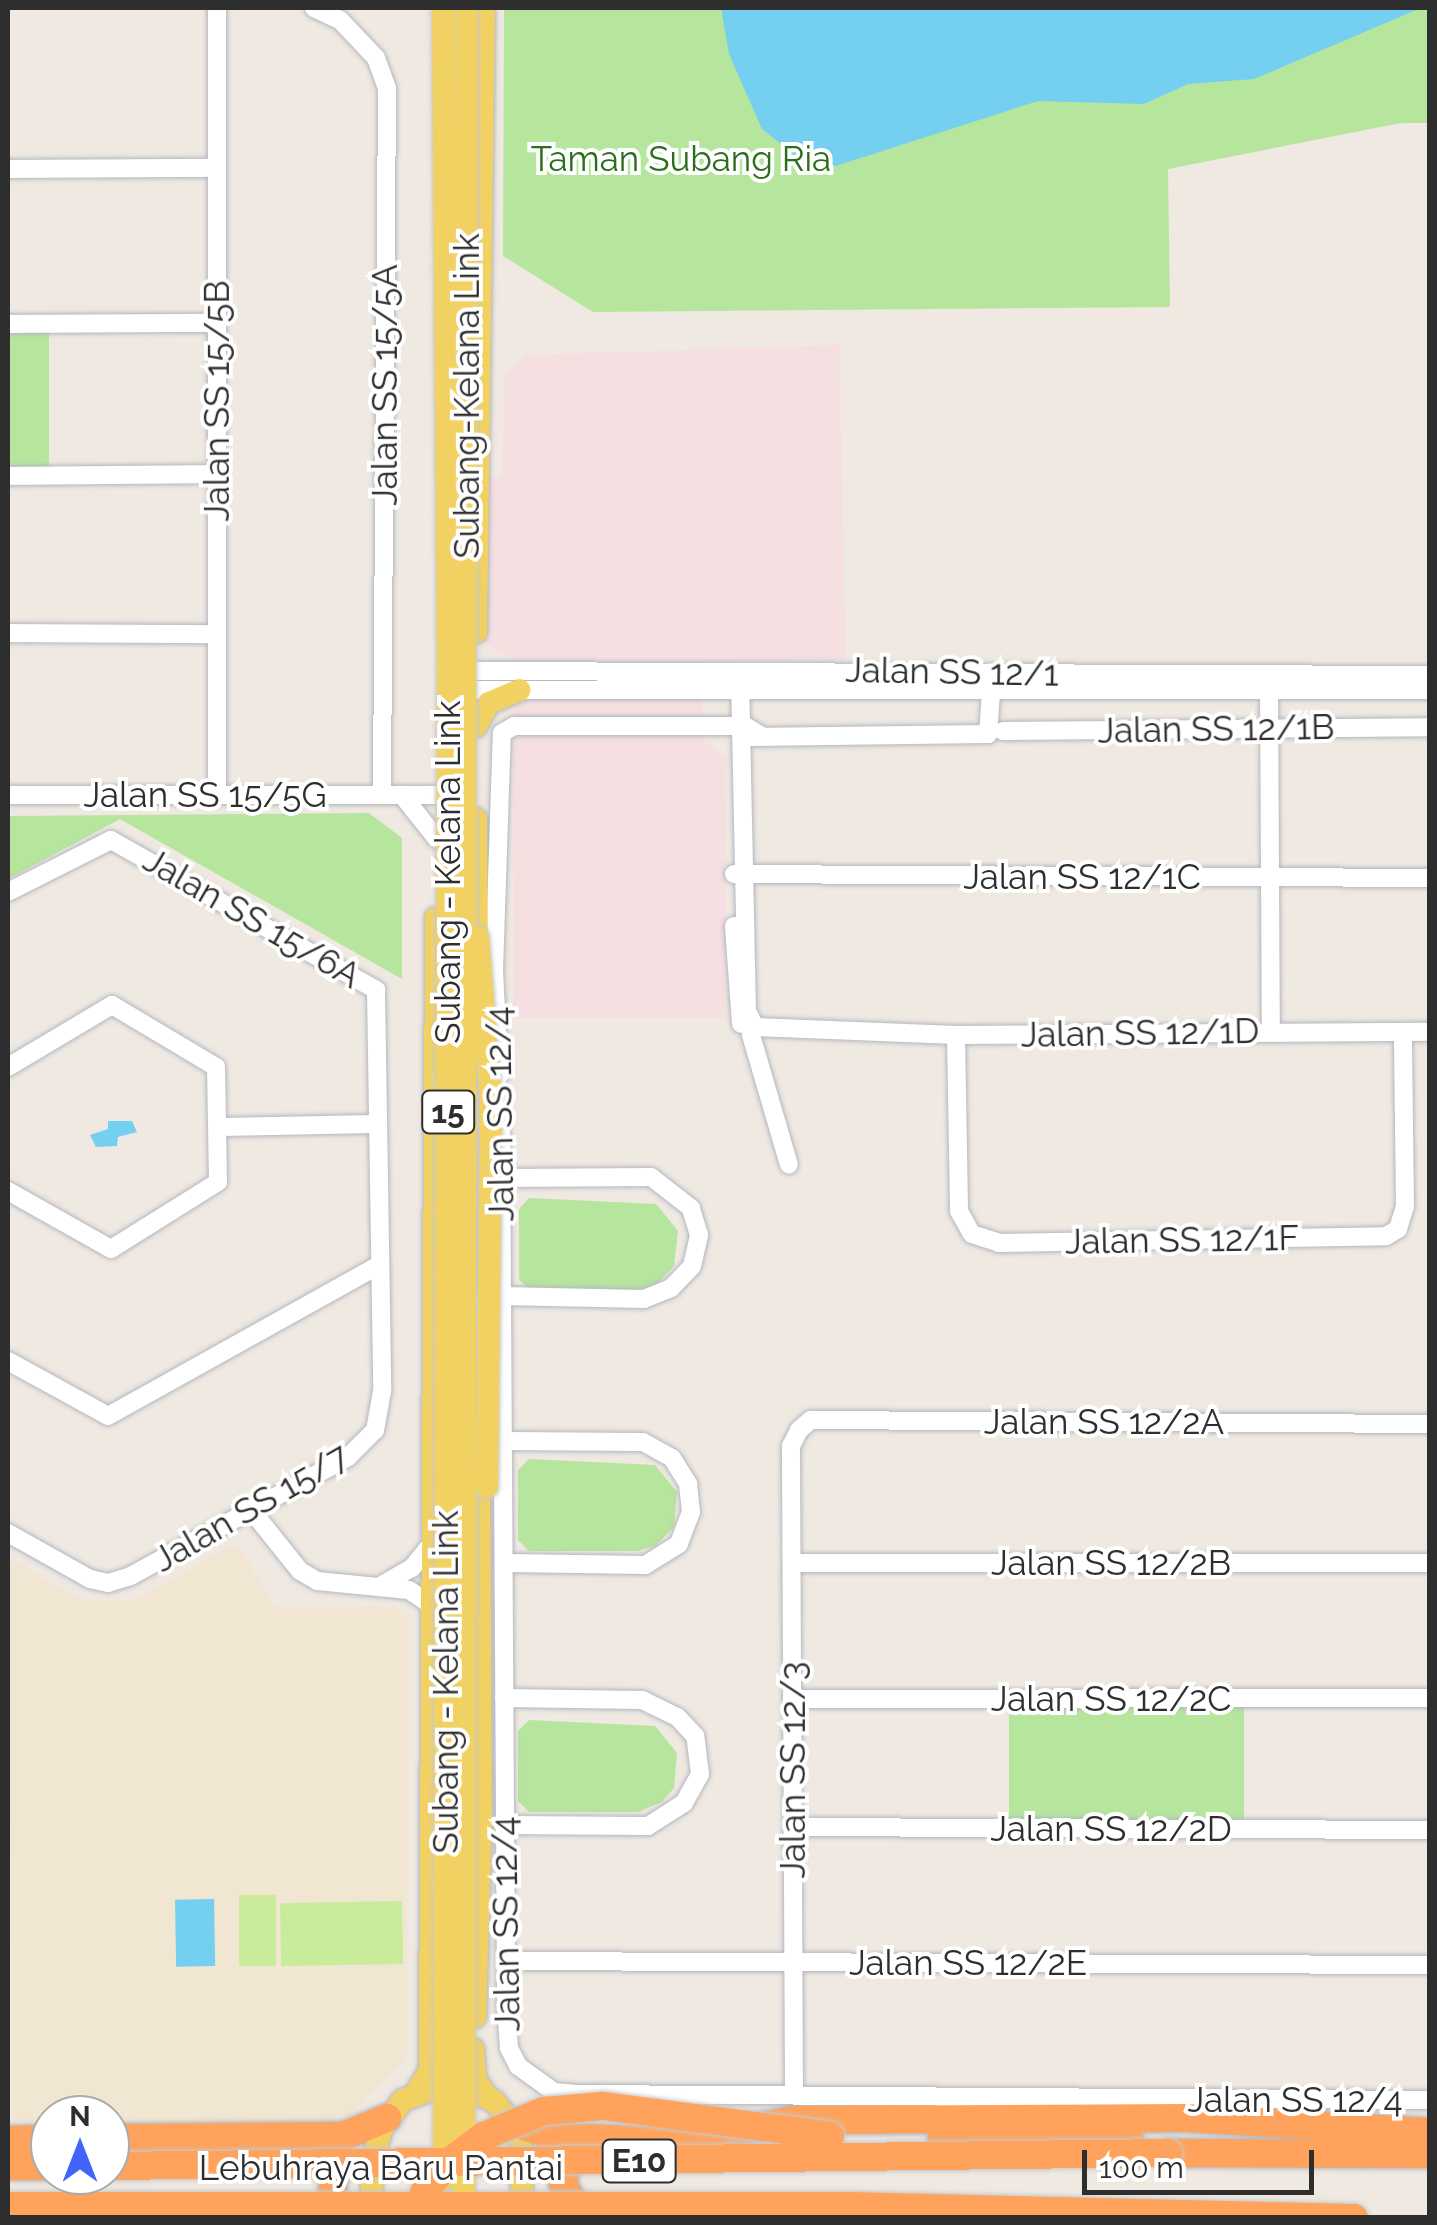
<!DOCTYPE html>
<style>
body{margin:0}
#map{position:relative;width:1437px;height:2225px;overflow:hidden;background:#efe9e1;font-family:Raleway,sans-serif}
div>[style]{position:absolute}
.education>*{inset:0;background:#f0e6d1}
.medical>*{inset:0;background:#f5dfe0}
.green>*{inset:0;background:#b6e59e;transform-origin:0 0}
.pitch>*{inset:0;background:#c9ec9a;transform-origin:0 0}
.water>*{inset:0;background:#75cff0;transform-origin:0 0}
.roads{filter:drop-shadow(0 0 2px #b4b7c1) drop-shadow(0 0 2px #b4b7c1)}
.minor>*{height:18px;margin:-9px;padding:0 9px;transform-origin:9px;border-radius:9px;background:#fff}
.major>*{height:22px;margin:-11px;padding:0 11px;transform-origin:11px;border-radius:11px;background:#f2d163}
.highway>*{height:28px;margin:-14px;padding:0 14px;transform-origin:14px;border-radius:14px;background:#ffa35c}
.bridges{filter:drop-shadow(0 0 2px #c9c9c9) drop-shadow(0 0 2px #c9c9c9)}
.major-bridge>*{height:22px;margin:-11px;padding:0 11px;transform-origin:11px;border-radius:11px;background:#f2d163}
.highway-bridge>*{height:28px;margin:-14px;padding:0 14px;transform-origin:14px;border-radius:14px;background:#ffa35c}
span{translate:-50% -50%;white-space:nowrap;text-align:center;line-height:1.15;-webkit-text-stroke:8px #fff;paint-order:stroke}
.shield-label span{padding:2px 8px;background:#fff;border:2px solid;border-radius:8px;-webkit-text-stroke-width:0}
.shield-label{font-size:32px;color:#2e2e2e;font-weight:700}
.park-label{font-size:35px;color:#2c6e1b}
.street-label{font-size:35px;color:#2e2e2e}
.frame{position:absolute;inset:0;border:10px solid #2e2e2e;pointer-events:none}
.north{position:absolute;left:30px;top:2095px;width:100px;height:100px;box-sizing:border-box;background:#fff;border:2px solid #ababab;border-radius:50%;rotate:0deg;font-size:28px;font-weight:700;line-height:40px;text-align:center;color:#2e2e2e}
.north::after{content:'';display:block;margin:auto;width:35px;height:45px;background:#4264fb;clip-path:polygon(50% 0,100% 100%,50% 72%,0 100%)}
.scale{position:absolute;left:1082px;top:2150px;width:232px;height:45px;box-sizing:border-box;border:5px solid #2e2e2e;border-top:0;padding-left:12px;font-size:30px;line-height:35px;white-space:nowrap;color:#2e2e2e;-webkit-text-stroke:8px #fff;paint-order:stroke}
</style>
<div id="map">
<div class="education">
<div style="clip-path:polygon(228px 1547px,242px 1551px,275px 1607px,396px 1607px,407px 1618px,407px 2059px,343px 2122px,110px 2122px,110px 2115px,13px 2122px,8px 1558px,81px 1600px,136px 1600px)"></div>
</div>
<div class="medical">
<div style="clip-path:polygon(839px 345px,846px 660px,701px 662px,702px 739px,726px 759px,725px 1018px,514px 1018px,513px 656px,497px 653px,482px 638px,483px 479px,502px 477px,505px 373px,526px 355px)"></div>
</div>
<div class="green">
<div style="clip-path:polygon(504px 8px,1429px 8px,1429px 123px,1401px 123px,1168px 169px,1170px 307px,593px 312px,503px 256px)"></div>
<div style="left:49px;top:328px;width:141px;height:41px;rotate:90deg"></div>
<div style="clip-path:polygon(369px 813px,402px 838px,402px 979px,120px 819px,8px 879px,8px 816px)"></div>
<div style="clip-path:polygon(529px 1198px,656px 1204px,678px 1231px,674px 1266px,656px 1285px,638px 1290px,529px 1290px,519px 1279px,519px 1209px)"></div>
<div style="clip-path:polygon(529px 1459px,655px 1465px,677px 1492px,674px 1527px,655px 1546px,638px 1551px,529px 1551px,518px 1540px,518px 1470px)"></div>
<div style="left:1009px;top:1706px;width:235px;height:114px"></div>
<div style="clip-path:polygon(529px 1720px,655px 1726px,677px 1753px,674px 1788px,662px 1802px,638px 1812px,529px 1812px,518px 1801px,518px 1731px)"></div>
</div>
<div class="pitch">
<div style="left:239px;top:1895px;width:37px;height:71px"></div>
<div style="left:402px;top:1901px;width:63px;height:122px;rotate:89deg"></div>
</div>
<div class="water">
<div style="clip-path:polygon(721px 8px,1421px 8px,1254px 79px,1188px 84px,1144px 104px,1038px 101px,817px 172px,762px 129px,729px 54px)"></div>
<div style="clip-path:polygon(108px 1121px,132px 1121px,137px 1132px,118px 1137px,117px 1146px,96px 1147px,90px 1135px,108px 1129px)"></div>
<div style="left:214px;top:1899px;width:67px;height:39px;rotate:89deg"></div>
</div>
<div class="roads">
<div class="minor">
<div style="left:314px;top:8px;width:29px;rotate:25deg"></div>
<div style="left:340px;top:20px;width:52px;rotate:46.5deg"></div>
<div style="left:376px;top:58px;width:32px;rotate:70deg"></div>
<div style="left:387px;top:88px;width:707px;rotate:90.41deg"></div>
<div style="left:8px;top:169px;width:209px;rotate:-0.3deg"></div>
<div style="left:8px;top:324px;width:209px;rotate:-0.3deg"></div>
<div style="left:8px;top:476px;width:209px;rotate:-0.5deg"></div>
<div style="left:8px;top:633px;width:209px;rotate:0.3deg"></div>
<div style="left:475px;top:671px;width:955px;rotate:0.24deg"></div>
<div style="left:740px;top:678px;width:333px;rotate:88.8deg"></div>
<div style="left:747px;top:1011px;width:18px;rotate:63deg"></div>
<div style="left:1269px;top:682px;width:350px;rotate:89.7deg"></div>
<div style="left:475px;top:690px;width:955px"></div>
<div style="left:1003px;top:731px;width:427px;rotate:-0.5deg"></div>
<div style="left:750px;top:737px;width:238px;rotate:-0.7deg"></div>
<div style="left:988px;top:734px;width:54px;rotate:-85.8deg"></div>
<div style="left:8px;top:795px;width:429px"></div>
<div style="left:217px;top:795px;width:787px;rotate:-90deg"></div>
<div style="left:402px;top:795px;width:56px;rotate:51.5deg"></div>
<div style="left:734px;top:874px;width:696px;rotate:0.33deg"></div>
<div style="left:8px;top:892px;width:115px;rotate:-26.8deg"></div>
<div style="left:111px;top:840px;width:305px;rotate:29.5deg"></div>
<div style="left:376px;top:990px;width:401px;rotate:89.1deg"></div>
<div style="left:382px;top:1391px;width:40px;rotate:100deg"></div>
<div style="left:375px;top:1430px;width:38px;rotate:135deg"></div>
<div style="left:348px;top:1457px;width:247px;rotate:151.3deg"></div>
<div style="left:131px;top:1576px;width:24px;rotate:163deg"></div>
<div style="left:108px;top:1583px;width:18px;rotate:-167deg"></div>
<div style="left:90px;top:1579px;width:94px;rotate:-150.7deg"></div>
<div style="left:734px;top:926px;width:98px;rotate:85.9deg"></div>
<div style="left:755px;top:1027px;width:201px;rotate:2.3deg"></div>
<div style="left:956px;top:1035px;width:474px;rotate:-0.4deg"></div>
<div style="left:755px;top:1027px;width:9px;rotate:117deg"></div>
<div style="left:751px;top:1035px;width:135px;rotate:73.7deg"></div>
<div style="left:956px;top:1035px;width:176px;rotate:89deg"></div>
<div style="left:959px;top:1211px;width:26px;rotate:61deg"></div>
<div style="left:972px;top:1234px;width:28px;rotate:18deg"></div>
<div style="left:999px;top:1243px;width:387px;rotate:-1deg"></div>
<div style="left:1386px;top:1236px;width:14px;rotate:-30deg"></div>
<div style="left:1398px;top:1229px;width:24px;rotate:-73deg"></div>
<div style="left:1405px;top:1206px;width:173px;rotate:-90.7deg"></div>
<div style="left:8px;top:1067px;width:121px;rotate:-30.8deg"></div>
<div style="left:112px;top:1005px;width:121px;rotate:30.8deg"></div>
<div style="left:216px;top:1067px;width:115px;rotate:89deg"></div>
<div style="left:218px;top:1182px;width:126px;rotate:147.9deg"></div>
<div style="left:111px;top:1249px;width:118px;rotate:-150.6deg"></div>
<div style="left:499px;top:1076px;width:106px;rotate:-92.7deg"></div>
<div style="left:494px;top:970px;width:237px;rotate:-88.1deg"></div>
<div style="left:502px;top:733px;width:14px;rotate:-30deg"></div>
<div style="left:514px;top:726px;width:231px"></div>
<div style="left:745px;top:726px;width:21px;rotate:31deg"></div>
<div style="left:501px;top:1122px;width:881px;rotate:89.67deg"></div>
<div style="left:506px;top:2003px;width:45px;rotate:86.2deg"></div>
<div style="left:509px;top:2048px;width:20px;rotate:63deg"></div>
<div style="left:518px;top:2066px;width:44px;rotate:35.8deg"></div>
<div style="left:554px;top:2092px;width:23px;rotate:5deg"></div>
<div style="left:577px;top:2094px;width:853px;rotate:0.4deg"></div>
<div style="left:218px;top:1127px;width:160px;rotate:-1.1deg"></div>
<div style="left:502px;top:1296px;width:142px;rotate:1.2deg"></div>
<div style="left:644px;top:1299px;width:29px;rotate:-22deg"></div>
<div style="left:671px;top:1288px;width:30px;rotate:-46deg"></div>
<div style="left:692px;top:1266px;width:32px;rotate:-77deg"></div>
<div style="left:699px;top:1235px;width:28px;rotate:-107deg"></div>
<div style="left:691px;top:1208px;width:51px;rotate:-142.2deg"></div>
<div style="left:651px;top:1177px;width:148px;rotate:179.6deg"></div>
<div style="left:8px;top:1361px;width:114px;rotate:28.8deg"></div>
<div style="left:108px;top:1416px;width:308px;rotate:-29.1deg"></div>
<div style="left:506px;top:1441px;width:137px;rotate:0.4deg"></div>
<div style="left:643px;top:1442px;width:33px;rotate:29deg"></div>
<div style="left:672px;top:1458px;width:31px;rotate:58deg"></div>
<div style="left:688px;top:1484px;width:28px;rotate:84deg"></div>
<div style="left:691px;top:1512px;width:34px;rotate:111deg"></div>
<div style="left:679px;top:1544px;width:40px;rotate:148deg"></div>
<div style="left:645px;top:1565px;width:138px;rotate:-179.2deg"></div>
<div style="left:252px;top:1511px;width:77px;rotate:51.3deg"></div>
<div style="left:300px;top:1571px;width:20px;rotate:30deg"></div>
<div style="left:317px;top:1581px;width:92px;rotate:5.6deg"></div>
<div style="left:409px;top:1590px;width:25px;rotate:34deg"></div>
<div style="left:792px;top:1563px;width:638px"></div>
<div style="left:382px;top:1585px;width:34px;rotate:-30deg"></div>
<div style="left:412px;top:1568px;width:28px;rotate:-51deg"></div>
<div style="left:792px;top:1699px;width:638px;rotate:-0.09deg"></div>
<div style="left:503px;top:1825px;width:145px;rotate:0.4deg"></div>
<div style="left:648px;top:1826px;width:43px;rotate:-32.6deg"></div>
<div style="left:684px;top:1803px;width:33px;rotate:-61deg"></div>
<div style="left:700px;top:1774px;width:38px;rotate:-97deg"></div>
<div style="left:695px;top:1736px;width:26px;rotate:-133deg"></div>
<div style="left:677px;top:1717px;width:39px;rotate:-154deg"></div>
<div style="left:642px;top:1700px;width:138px;rotate:-179.2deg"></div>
<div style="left:793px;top:1827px;width:637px;rotate:0.27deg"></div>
<div style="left:506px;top:1961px;width:924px;rotate:0.25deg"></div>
<div style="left:794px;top:2094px;width:648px;rotate:-90.27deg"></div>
<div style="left:791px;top:1446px;width:18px;rotate:-63deg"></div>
<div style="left:799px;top:1430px;width:16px;rotate:-40deg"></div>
<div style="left:811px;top:1420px;width:619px;rotate:0.37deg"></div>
</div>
<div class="major">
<div style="left:476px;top:632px;width:624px;rotate:-89.27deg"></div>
<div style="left:476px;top:726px;width:26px;rotate:-61deg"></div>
<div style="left:489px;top:703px;width:33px;rotate:-23deg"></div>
<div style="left:476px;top:819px;width:138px;rotate:89.6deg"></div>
<div style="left:477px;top:1044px;width:233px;rotate:89.8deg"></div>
<div style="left:475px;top:2017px;width:197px;rotate:-88.3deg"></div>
<div style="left:481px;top:1820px;width:356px;rotate:-90.3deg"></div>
<div style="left:473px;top:2049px;width:30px;rotate:86deg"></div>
<div style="left:475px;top:2079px;width:22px;rotate:56deg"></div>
<div style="left:418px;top:2090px;width:23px;rotate:-59deg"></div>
<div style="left:430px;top:2070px;width:25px;rotate:-90deg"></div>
<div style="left:430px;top:2045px;width:1127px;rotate:-89.69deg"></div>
<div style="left:476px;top:2094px;width:19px;rotate:21deg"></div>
<div style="left:494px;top:2101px;width:41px;rotate:50.9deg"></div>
<div style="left:520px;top:2133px;width:85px;rotate:88deg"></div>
<div style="left:373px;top:2218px;width:50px;rotate:-92.3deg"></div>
<div style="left:371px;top:2168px;width:39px;rotate:-75deg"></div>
<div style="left:381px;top:2130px;width:37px;rotate:-54deg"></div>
<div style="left:403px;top:2100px;width:29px;rotate:-20deg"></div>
</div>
<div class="highway">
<div style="left:516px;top:2124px;width:45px;rotate:16.8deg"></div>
<div style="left:559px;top:2137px;width:126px;rotate:2.3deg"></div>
<div style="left:685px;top:2142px;width:111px;rotate:-11.4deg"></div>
<div style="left:794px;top:2120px;width:392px;rotate:-0.3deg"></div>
<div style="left:1186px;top:2118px;width:244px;rotate:3.3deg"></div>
<div style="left:110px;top:2138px;width:234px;rotate:-0.5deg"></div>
<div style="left:344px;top:2136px;width:47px;rotate:-22.7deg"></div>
<div style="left:942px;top:2139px;width:187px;rotate:-0.6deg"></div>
<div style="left:8px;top:2140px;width:42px;rotate:-1.4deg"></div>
<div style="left:327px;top:2142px;width:23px;rotate:70deg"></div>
<div style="left:335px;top:2164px;width:54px;rotate:95.3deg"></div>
<div style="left:582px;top:2147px;width:24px;rotate:132deg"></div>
<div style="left:566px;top:2165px;width:19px;rotate:99deg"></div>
<div style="left:563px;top:2184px;width:39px;rotate:61deg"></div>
<div style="left:1168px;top:2153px;width:262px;rotate:0.2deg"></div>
<div style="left:8px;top:2166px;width:42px"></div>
</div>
</div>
<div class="bridges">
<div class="major-bridge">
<div style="left:443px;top:8px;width:654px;rotate:89.56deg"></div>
<div style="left:448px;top:662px;width:1517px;rotate:90.15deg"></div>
<div style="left:478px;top:937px;width:168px;rotate:85.5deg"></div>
<div style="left:491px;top:1104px;width:383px;rotate:90.6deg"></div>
<div style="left:464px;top:2218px;width:2210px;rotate:-89.95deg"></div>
</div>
<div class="highway-bridge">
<div style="left:110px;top:2166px;width:1058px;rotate:-0.7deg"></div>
<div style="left:8px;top:2206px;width:842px"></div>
<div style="left:850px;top:2206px;width:504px;rotate:1.36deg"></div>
<div style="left:414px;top:2218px;width:31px;rotate:-68deg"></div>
<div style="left:426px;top:2189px;width:40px;rotate:-48deg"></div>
<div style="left:453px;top:2159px;width:39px;rotate:-37deg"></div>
<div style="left:484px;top:2136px;width:65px;rotate:-22.6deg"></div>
<div style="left:544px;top:2111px;width:59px;rotate:-4.8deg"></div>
<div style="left:603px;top:2106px;width:229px;rotate:7.5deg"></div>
</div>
</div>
<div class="shield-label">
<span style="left:448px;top:1112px">15</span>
<span style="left:639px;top:2161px">E10</span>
</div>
<div class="park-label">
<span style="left:681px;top:159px">Taman Subang Ria</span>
</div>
<div class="street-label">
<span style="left:385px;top:385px;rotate:-90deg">Jalan SS 15/5A</span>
<span style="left:467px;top:396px;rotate:-90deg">Subang-Kelana Link</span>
<span style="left:217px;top:401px;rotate:-90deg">Jalan SS 15/5B</span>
<span style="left:952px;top:672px;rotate:1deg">Jalan SS 12/1</span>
<span style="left:1216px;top:729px;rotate:-1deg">Jalan SS 12/1B</span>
<span style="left:205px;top:795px">Jalan SS 15/5G</span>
<span style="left:448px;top:872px;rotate:-90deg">Subang - Kelana Link</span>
<span style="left:1082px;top:877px">Jalan SS 12/1C</span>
<span style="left:252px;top:918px;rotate:30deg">Jalan SS 15/6A</span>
<span style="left:1140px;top:1033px;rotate:-1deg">Jalan SS 12/1D</span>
<span style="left:500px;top:1114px;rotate:-91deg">Jalan SS 12/4</span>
<span style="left:1182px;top:1240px;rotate:-1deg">Jalan SS 12/1F</span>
<span style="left:1104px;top:1422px">Jalan SS 12/2A</span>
<span style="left:251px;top:1508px;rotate:-30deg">Jalan SS 15/7</span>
<span style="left:1111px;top:1563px">Jalan SS 12/2B</span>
<span style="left:446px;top:1682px;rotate:-90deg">Subang - Kelana Link</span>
<span style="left:1111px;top:1699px">Jalan SS 12/2C</span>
<span style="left:793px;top:1770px;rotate:-90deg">Jalan SS 12/3</span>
<span style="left:1111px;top:1829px">Jalan SS 12/2D</span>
<span style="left:506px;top:1924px;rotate:-91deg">Jalan SS 12/4</span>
<span style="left:968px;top:1963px">Jalan SS 12/2E</span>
<span style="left:1295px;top:2100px">Jalan SS 12/4</span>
<span style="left:381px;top:2168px">Lebuhraya Baru Pantai</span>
</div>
<div class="frame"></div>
<div class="north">N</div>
<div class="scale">100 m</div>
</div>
